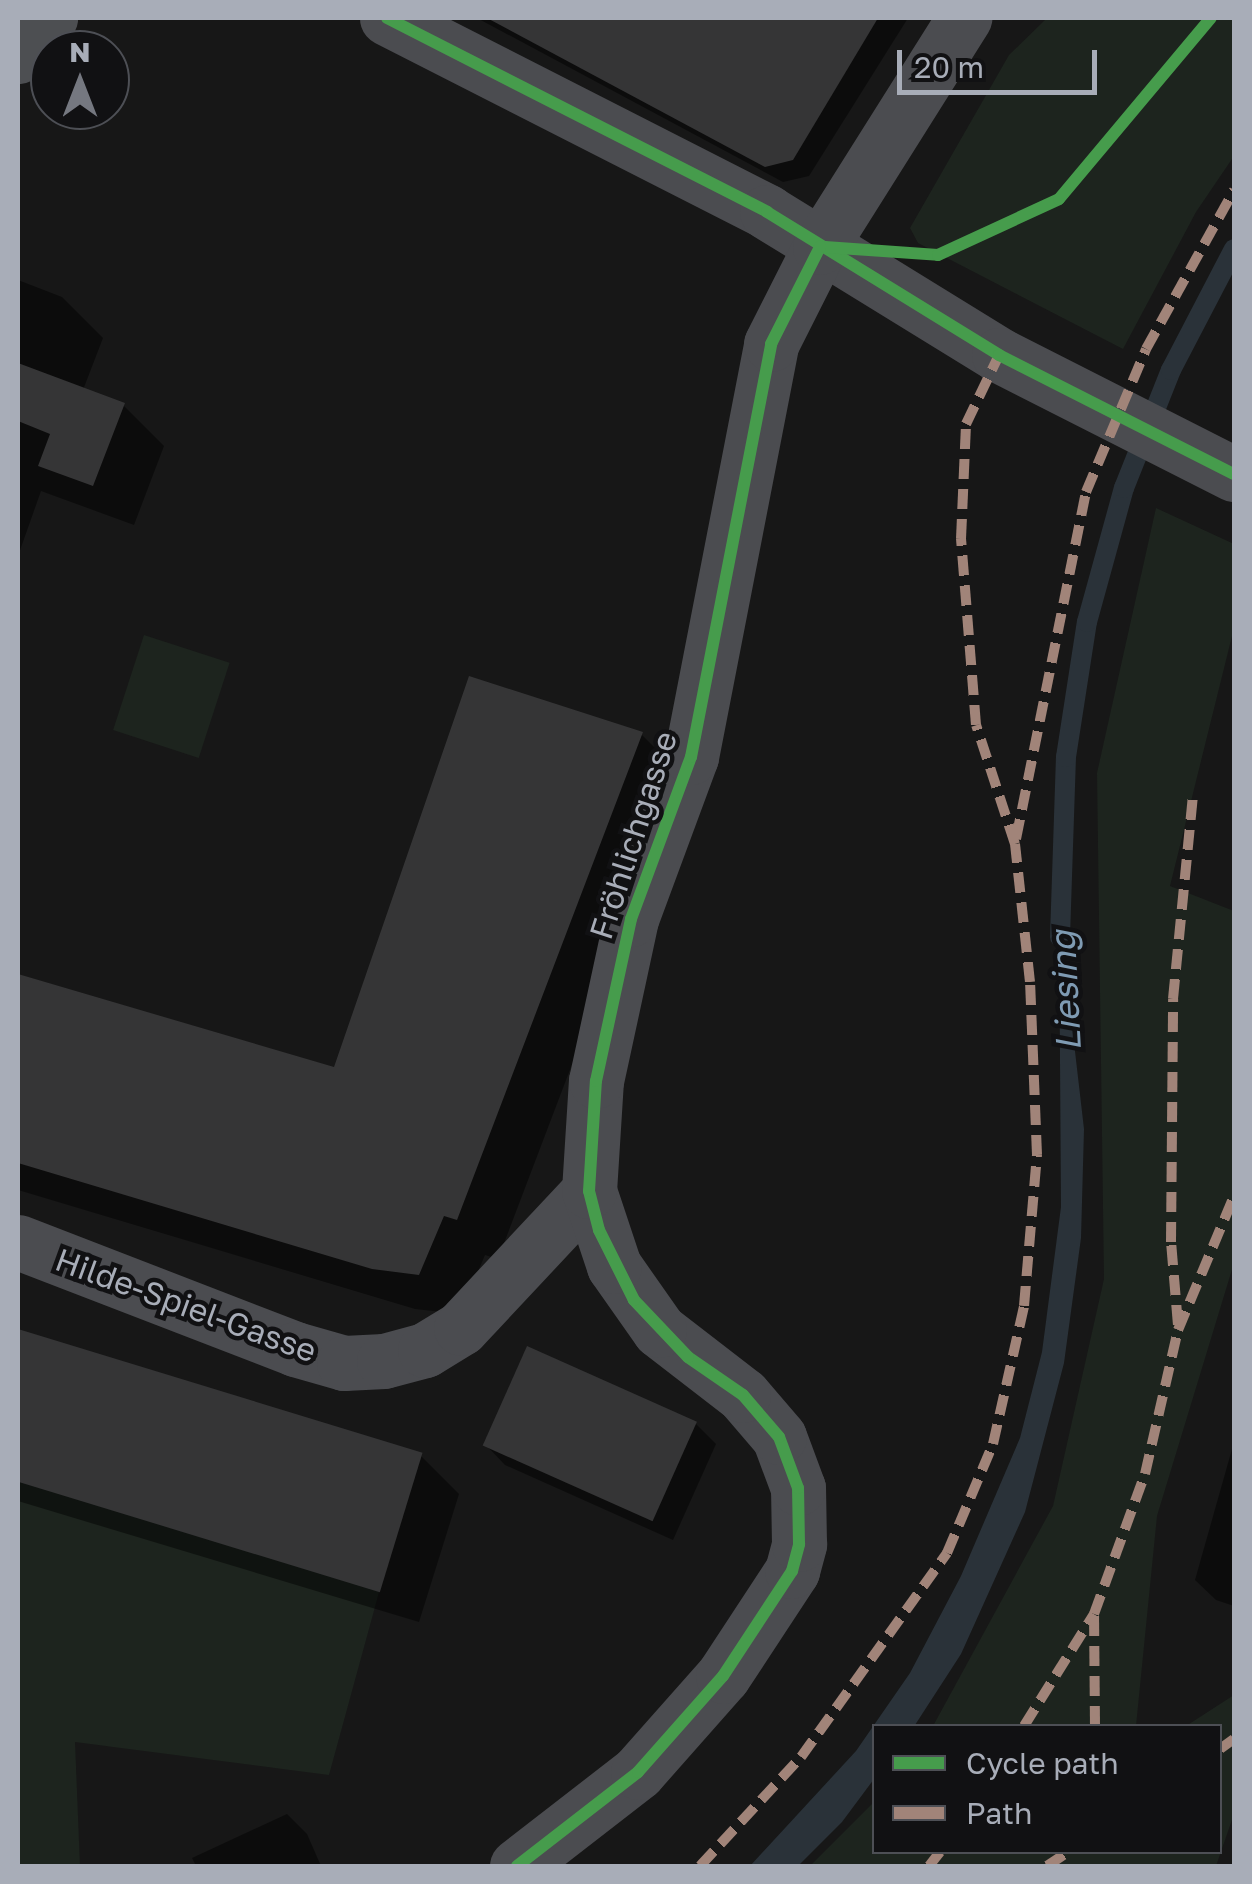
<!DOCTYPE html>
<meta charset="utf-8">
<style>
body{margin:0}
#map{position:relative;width:1252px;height:1884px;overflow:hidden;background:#171717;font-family:"Golos Text",sans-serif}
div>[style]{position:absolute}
.green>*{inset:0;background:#1d241e;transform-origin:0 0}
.water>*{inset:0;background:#2a3239}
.shadow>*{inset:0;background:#0007}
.stream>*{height:20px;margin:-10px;padding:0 10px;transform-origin:10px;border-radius:10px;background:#2a3239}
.building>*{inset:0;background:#353536;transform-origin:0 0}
.street>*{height:55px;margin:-27.5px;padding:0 27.5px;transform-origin:27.5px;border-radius:27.5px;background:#4b4c50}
.primary>*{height:55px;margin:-27.5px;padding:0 27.5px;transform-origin:27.5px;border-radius:27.5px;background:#4d4f52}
.quiet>*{height:10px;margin-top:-5px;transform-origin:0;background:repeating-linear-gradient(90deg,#a18479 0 20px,transparent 0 30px)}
.cycleway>*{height:12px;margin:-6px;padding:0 6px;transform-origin:6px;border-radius:6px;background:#469c4c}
span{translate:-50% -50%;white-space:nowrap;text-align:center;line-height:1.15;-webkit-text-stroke:9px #111113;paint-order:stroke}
.street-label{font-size:32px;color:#a8adb8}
.water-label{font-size:35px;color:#7f9bb3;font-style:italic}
.frame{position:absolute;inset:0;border:20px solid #a8adb8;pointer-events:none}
.legend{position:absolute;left:872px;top:1724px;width:350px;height:130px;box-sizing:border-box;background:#111113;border:2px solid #4d4f55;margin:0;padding:12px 18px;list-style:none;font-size:30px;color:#a8adb8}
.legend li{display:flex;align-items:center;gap:20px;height:50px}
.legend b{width:50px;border:2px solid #4d4f55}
.north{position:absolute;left:30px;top:30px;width:100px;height:100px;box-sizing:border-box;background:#111113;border:2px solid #4d4f55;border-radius:50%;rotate:0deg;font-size:28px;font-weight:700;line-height:40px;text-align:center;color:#a8adb8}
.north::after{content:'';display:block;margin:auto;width:35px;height:45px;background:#757880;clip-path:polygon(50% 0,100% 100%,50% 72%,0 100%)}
.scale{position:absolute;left:897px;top:50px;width:200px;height:45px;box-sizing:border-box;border:5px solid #a8adb8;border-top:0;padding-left:12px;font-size:30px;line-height:35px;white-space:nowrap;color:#a8adb8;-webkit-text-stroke:8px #111113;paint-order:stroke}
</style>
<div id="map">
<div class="green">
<div style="clip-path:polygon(1047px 18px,1234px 18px,1234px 156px,1196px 212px,1123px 349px,918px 243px,910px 228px,1009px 55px)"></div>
<div style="clip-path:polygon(1156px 508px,1234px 544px,1234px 628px,1170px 886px,1234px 911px,1234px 1263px,1157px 1516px,1136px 1726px,933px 1726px,1053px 1506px,1104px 1279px,1097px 773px)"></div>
<div style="left:144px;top:635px;width:90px;height:100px;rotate:18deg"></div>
<div style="clip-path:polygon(18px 1475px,381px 1585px,329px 1775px,75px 1742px,80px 1866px,18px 1866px)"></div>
<div style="clip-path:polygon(1234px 1695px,1234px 1814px,1216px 1866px,810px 1866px,874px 1802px,874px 1852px,1220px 1852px,1220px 1726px,1186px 1726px)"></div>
</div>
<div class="water">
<div style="clip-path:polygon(1059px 913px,1084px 1129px,1081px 1238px,1064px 1363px,1025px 1512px,961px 1654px,915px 1725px,874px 1726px,874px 1779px,842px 1822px,798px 1866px,750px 1866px,856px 1751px,910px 1673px,961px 1576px,1020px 1438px,1042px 1352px,1061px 1207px)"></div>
</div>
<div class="shadow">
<div style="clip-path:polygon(477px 18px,908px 18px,809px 176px,783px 182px)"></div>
<div style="clip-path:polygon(18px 280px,62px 297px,103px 338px,83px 390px,123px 405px,164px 446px,134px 525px,41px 491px,18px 556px)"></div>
<div style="clip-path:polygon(641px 734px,682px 775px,498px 1259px,485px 1255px,460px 1314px,415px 1309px,18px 1190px,21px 977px,336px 1070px)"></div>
<div style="clip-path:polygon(18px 1332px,420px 1455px,459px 1494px,419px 1622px,18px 1501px)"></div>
<div style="clip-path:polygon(696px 1424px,716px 1444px,673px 1540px,505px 1465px,485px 1444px)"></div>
<div style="clip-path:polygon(1234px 1442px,1234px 1606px,1216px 1600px,1195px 1580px)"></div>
<div style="clip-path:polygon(287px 1814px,307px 1834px,321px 1866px,196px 1866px,192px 1858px)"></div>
</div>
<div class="stream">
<div style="left:1060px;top:937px;width:180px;rotate:-88.1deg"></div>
<div style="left:1066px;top:757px;width:137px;rotate:-81.2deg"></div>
<div style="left:1087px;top:622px;width:139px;rotate:-74.6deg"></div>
<div style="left:1124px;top:488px;width:127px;rotate:-68.3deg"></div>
<div style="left:1171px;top:370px;width:136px;rotate:-62.5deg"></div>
</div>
<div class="building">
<div style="clip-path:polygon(487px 18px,878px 18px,793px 160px,765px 167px)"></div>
<div style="clip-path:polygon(18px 363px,125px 403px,93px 486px,38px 466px,50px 434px,18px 421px)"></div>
<div style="clip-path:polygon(469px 676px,643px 732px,457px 1220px,444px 1216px,419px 1275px,372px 1269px,18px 1163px,18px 974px,334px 1067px)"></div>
<div style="left:18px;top:1329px;width:423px;height:146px;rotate:17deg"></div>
<div style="left:527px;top:1346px;width:186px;height:109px;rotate:24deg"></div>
</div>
<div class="street">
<div style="left:387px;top:18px;width:427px;rotate:27deg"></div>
<div style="left:767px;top:212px;width:273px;rotate:31.6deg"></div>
<div style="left:999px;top:355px;width:263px;rotate:26.9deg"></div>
<div style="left:18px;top:1242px;width:297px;rotate:21.1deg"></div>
<div style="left:295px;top:1349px;width:51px;rotate:15.9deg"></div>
<div style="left:344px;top:1363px;width:40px;rotate:-2.9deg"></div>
<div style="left:384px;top:1361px;width:42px;rotate:-15deg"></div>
<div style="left:425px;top:1350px;width:42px;rotate:-31.4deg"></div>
<div style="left:461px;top:1328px;width:187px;rotate:-46.9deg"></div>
<div style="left:517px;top:1866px;width:153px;rotate:-37.8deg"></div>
<div style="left:638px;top:1772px;width:128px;rotate:-48.5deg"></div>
<div style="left:723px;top:1676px;width:126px;rotate:-56.7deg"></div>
<div style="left:792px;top:1571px;width:28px;rotate:-75deg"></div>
<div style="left:799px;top:1544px;width:56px;rotate:-91deg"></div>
<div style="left:798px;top:1488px;width:54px;rotate:-110.4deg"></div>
<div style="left:779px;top:1437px;width:55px;rotate:-130.6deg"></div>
<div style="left:743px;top:1395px;width:106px;rotate:-142.3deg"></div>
<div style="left:659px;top:1330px;width:78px;rotate:-125.1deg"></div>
<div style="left:614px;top:1266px;width:79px;rotate:-108.4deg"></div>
<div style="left:589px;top:1191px;width:110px;rotate:-86.4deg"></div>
<div style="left:596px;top:1081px;width:166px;rotate:-77.8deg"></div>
<div style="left:631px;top:919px;width:173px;rotate:-69.7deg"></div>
<div style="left:691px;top:757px;width:421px;rotate:-79deg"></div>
<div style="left:771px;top:344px;width:109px;rotate:-63.2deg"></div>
<div style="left:820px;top:247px;width:271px;rotate:-57.8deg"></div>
</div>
<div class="primary">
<div style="left:18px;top:56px;width:50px;rotate:-49.9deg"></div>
</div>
<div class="quiet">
<div style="left:1016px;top:839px;width:354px;rotate:-78.6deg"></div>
<div style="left:1086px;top:492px;width:155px;rotate:-67.2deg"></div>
<div style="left:1146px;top:349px;width:182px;rotate:-61deg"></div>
<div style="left:1178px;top:1325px;width:83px;rotate:-94.8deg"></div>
<div style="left:1171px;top:1242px;width:243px;rotate:-89.5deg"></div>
<div style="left:1173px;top:999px;width:206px;rotate:-84.4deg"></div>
<div style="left:1024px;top:1726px;width:132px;rotate:-58deg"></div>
<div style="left:1095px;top:1726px;width:112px;rotate:-90.5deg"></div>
<div style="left:1094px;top:1614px;width:149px;rotate:-70deg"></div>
<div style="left:1145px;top:1474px;width:148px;rotate:-77.1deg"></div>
<div style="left:1178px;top:1330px;width:145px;rotate:-67.3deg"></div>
<div style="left:1220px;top:1749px;width:17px;rotate:-36deg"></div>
<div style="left:700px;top:1866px;width:149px;rotate:-47.2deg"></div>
<div style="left:801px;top:1757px;width:251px;rotate:-54.4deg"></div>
<div style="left:947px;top:1553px;width:118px;rotate:-67.1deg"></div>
<div style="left:993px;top:1444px;width:141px;rotate:-77.3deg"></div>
<div style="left:1024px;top:1306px;width:152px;rotate:-85.1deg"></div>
<div style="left:1037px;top:1155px;width:173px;rotate:-92.3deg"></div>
<div style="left:1030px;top:982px;width:139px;rotate:-96.2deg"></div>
<div style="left:1015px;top:844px;width:125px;rotate:-108.1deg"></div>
<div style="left:976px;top:725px;width:187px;rotate:-94.6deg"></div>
<div style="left:961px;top:539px;width:115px;rotate:-87.5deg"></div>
<div style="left:966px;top:424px;width:76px;rotate:-64.4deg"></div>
<div style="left:929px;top:1866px;width:18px;rotate:-52deg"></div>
<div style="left:1047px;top:1866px;width:25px;rotate:-34deg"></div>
</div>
<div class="cycleway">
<div style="left:387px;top:18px;width:427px;rotate:27deg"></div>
<div style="left:767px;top:212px;width:273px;rotate:31.6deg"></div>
<div style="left:999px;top:355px;width:263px;rotate:26.9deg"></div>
<div style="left:825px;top:247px;width:113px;rotate:4deg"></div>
<div style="left:938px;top:255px;width:133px;rotate:-24.8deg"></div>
<div style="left:1059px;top:199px;width:236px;rotate:-50deg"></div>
<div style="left:517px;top:1866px;width:153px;rotate:-37.8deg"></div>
<div style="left:638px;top:1772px;width:128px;rotate:-48.5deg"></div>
<div style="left:723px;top:1676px;width:126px;rotate:-56.7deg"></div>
<div style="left:792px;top:1571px;width:28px;rotate:-75deg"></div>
<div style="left:799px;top:1544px;width:56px;rotate:-91deg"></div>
<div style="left:798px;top:1488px;width:54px;rotate:-110.4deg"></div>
<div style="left:779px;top:1437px;width:55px;rotate:-130.6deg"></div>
<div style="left:743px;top:1395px;width:67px;rotate:-145.4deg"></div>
<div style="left:688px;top:1357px;width:79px;rotate:-133.5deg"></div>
<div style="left:634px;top:1300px;width:78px;rotate:-116.6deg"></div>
<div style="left:599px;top:1230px;width:40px;rotate:-104.4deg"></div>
<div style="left:589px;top:1191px;width:110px;rotate:-86.4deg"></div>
<div style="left:596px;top:1081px;width:166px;rotate:-77.8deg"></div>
<div style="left:631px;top:919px;width:173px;rotate:-69.7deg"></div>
<div style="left:691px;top:757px;width:421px;rotate:-79deg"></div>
<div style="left:771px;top:344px;width:109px;rotate:-63.2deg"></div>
</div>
<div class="street-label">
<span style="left:633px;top:835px;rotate:-72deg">Fröhlichgasse</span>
<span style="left:186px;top:1305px;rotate:20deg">Hilde-Spiel-Gasse</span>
</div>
<div class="water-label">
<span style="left:1065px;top:991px;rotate:-93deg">Liesing</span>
</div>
<div class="frame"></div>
<ul class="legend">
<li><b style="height:12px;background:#469c4c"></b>Cycle path</li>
<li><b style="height:12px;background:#a18479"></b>Path</li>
</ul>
<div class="north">N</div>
<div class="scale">20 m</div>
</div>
